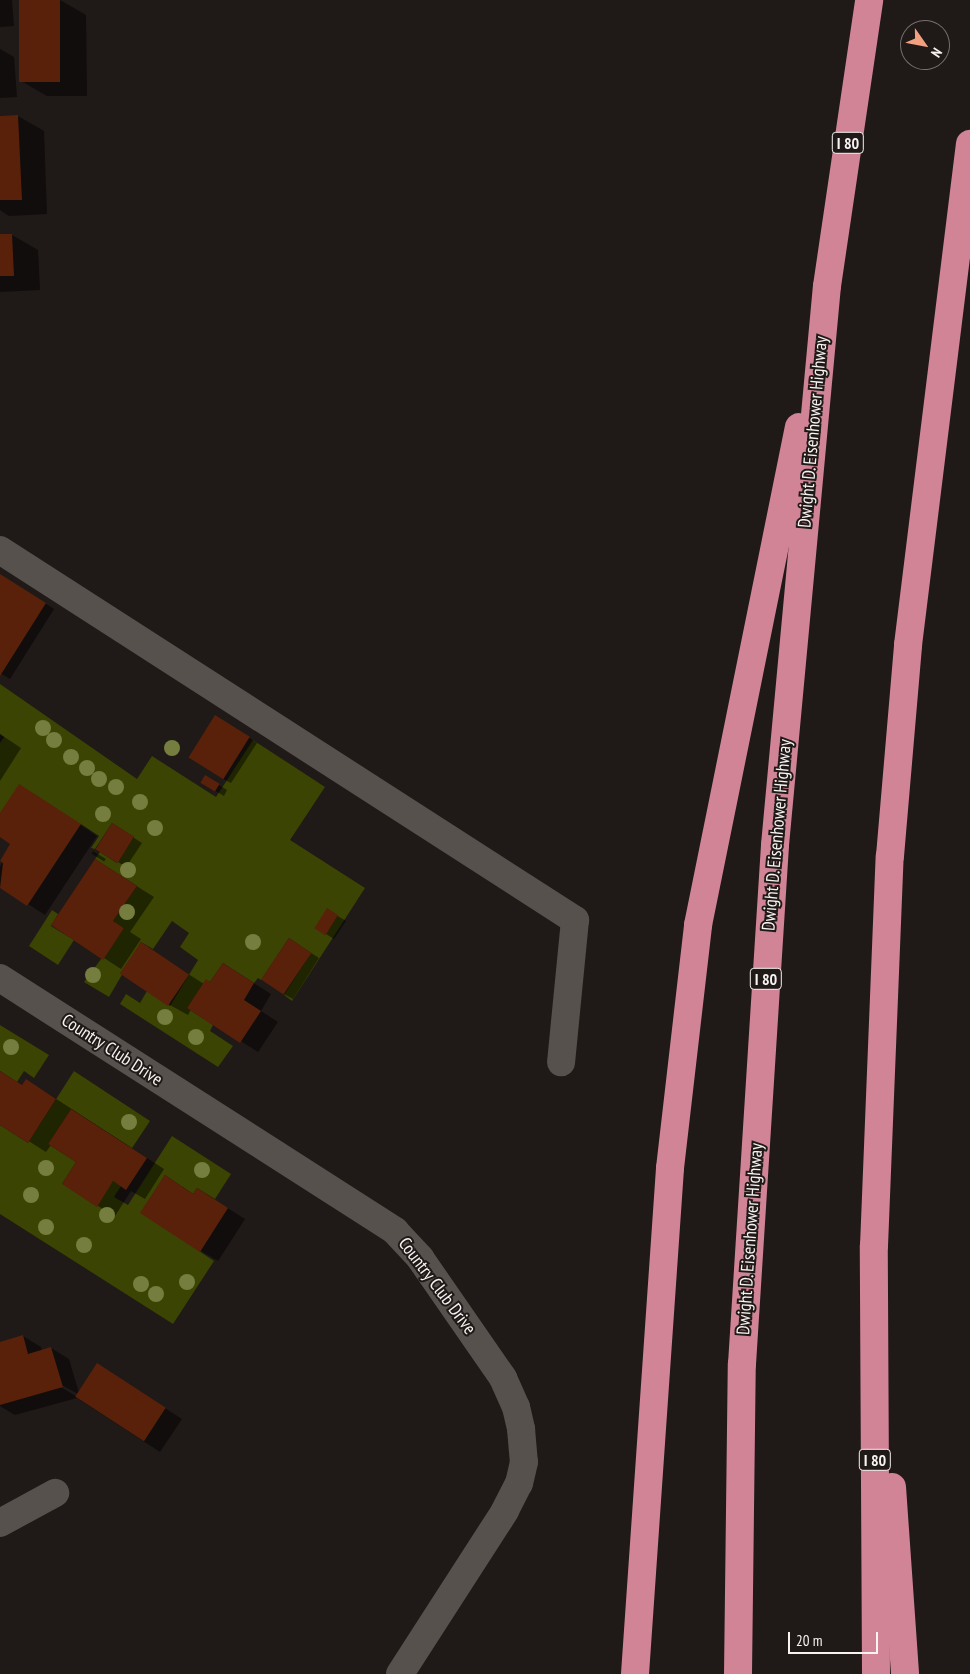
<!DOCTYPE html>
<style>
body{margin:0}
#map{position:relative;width:970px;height:1674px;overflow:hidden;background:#1f1917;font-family:"PT Sans Narrow",sans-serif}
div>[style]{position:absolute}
.green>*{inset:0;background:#3b4402}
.shadow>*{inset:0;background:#0007;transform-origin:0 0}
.building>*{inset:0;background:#59210a;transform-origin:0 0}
.minor>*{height:28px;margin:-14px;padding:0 14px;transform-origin:14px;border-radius:14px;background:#57514e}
.highway>*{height:28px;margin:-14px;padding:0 14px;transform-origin:14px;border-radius:14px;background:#d08496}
.trees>*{width:16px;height:16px;margin:-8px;border-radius:50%;background:#757e3f}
span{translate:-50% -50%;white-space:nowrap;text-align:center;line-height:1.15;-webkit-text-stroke:4px #1f1917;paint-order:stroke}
.shield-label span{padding:1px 4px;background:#1f1917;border:1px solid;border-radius:4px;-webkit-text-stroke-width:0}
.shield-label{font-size:16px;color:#f7f3f2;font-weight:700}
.street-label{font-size:18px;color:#f7f3f2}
.north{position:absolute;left:900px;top:20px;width:50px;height:50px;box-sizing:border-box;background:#1f1917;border:1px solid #75706f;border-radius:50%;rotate:123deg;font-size:14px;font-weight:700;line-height:20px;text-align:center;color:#f7f3f2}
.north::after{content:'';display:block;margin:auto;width:18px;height:22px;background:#f2a07f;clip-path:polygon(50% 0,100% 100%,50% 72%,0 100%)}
.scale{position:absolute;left:788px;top:1632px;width:90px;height:22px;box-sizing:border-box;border:2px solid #f7f3f2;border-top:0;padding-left:6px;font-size:15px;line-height:18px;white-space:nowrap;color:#f7f3f2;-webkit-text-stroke:4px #1f1917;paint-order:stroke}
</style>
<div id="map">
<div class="green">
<div style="clip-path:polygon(0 684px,137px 779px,152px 756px,216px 797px,253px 740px,325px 787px,290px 840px,365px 888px,292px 1001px,284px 995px,311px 953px,289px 938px,261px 980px,258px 978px,254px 983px,223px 963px,210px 982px,206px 980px,187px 1008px,213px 1025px,210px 1031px,233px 1046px,218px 1067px,120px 1004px,126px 994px,140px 1003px,147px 991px,170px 1006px,198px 960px,180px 947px,189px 933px,172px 921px,153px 949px,141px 942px,109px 997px,84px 982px,124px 928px,113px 921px,137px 886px,95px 859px,100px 852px,117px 863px,134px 837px,112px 823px,95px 849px,91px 848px,99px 836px,81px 824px,0 813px,0 743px,4px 737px,0 734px)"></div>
<div style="clip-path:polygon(52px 910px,58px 914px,51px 926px,74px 940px,58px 965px,29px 946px)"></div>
<div style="clip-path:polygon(0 1025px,49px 1055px,34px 1078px,24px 1071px,17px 1082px,0 1071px)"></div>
<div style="clip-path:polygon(74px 1071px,150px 1121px,132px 1148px,71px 1109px,48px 1144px,76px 1162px,62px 1184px,113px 1181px,121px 1186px,114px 1197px,128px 1205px,172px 1136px,231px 1174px,215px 1199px,197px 1188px,193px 1194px,165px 1175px,141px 1212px,214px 1261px,173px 1324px,0 1214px,0 1125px,28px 1143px)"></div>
</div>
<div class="shadow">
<div style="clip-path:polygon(0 0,12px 0,14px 26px,0 27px)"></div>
<div style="clip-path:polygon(60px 0,86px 15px,87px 96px,47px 96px,21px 81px)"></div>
<div style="clip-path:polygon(0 49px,14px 57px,17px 97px,0 98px)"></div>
<div style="clip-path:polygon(18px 116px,44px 131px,47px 214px,9px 216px,0 210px,0 117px)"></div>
<div style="clip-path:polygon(12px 235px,38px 250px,40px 290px,0 292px,0 236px)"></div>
<div style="clip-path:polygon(0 575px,54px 609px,10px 679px,0 673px)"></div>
<div style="clip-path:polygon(224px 721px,257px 743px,231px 783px,223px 779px)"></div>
<div style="clip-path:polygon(0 734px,21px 748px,0 781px)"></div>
<div style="clip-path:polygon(214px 782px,227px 790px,224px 796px,202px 783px)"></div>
<div style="clip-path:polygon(37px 796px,97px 836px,45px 915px,0 886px,0 867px,12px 844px,0 836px,0 815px)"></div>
<div style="clip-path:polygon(120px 829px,142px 843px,126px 867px,96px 848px)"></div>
<div style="left:93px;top:851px;width:15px;height:3px;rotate:32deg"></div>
<div style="clip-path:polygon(95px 860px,154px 897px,130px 932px,141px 939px,121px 969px,53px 925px)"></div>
<div style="clip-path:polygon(336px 915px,346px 921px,334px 939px,326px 934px)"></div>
<div style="clip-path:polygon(141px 944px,204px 984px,211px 984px,224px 964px,271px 994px,261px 1011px,278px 1022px,258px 1052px,191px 1009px,188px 1015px,170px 1005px)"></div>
<div style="clip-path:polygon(297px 944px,319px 958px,293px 999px,284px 994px)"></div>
<div style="clip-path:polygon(0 1071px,23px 1086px,26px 1080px,44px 1091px,164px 1169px,145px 1199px,131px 1191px,115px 1216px,98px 1206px,78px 1162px,51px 1145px,46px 1152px,0 1123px)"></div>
<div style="clip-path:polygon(183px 1187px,194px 1195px,197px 1189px,245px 1219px,218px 1261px,201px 1251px)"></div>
<div style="clip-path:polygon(evenodd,23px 1336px,41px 1347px,42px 1351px,51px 1348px,69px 1359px,79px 1393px,98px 1365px,182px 1419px,160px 1452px,77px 1398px,15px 1415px,0 1406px,0 1343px,23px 1336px,58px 1383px,78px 1394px,78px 1397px,57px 1385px,58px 1383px)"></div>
</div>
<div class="building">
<div style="left:19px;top:0;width:41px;height:82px"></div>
<div style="clip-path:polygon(18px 115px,22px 200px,0 200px,0 116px)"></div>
<div style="clip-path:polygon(0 234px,12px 234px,14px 276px,0 276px)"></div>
<div style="clip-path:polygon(0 574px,46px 603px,0 676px)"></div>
<div style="left:215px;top:715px;width:41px;height:50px;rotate:32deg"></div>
<div style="left:205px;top:775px;width:17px;height:9px;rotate:31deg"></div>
<div style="clip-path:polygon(19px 784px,81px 824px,27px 906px,0 888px,3px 863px,0 861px,10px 844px,0 837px,0 813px)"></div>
<div style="left:112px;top:823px;width:26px;height:31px;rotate:32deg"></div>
<div style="clip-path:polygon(95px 859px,137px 886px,113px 921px,124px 928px,103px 960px,51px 925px)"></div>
<div style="left:327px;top:908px;width:13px;height:24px;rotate:32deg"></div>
<div style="left:289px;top:938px;width:27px;height:50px;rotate:34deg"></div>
<div style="left:141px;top:942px;width:58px;height:38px;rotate:34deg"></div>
<div style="clip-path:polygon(223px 963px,254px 983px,244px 1000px,261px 1011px,240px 1043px,187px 1008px,206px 979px,210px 982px)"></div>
<div style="clip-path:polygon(0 1071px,22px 1085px,26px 1079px,56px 1099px,28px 1143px,0 1125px)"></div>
<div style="clip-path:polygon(71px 1109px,147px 1158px,126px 1190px,113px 1181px,97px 1207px,62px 1184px,76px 1162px,48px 1144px)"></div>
<div style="clip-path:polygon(165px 1175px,193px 1194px,197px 1188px,228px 1208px,200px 1252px,140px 1213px)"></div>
<div style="clip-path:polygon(23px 1335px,28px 1354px,51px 1347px,63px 1387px,0 1405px,0 1342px)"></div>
<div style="left:97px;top:1363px;width:82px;height:40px;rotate:33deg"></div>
</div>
<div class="minor">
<div style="left:0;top:550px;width:684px;rotate:32.76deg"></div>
<div style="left:575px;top:920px;width:143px;rotate:95.6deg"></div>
<div style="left:0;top:978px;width:469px;rotate:32.6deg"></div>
<div style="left:395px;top:1231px;width:37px;rotate:47deg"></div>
<div style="left:420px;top:1258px;width:146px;rotate:55.3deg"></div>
<div style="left:503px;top:1378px;width:32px;rotate:66deg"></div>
<div style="left:516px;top:1407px;width:23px;rotate:77deg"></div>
<div style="left:521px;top:1429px;width:33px;rotate:85deg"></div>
<div style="left:524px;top:1462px;width:22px;rotate:103deg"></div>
<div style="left:519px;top:1483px;width:31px;rotate:117deg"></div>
<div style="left:505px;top:1511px;width:194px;rotate:122.8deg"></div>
<div style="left:0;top:1523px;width:63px;rotate:-28.6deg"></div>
</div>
<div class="highway">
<div style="left:892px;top:1487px;width:187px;rotate:86deg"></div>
<div style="left:635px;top:1674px;width:507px;rotate:-86.04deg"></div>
<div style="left:670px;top:1168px;width:245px;rotate:-83.4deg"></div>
<div style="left:698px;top:925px;width:508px;rotate:-78.54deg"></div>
<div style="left:738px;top:1674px;width:310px;rotate:-89.3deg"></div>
<div style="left:742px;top:1364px;width:520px;rotate:-86.36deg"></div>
<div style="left:775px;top:845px;width:561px;rotate:-84.69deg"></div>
<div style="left:827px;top:286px;width:289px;rotate:-81.6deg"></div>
<div style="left:876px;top:1674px;width:428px;rotate:-90.3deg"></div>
<div style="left:874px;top:1246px;width:390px;rotate:-87.7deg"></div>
<div style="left:890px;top:856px;width:212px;rotate:-85.1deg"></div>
<div style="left:908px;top:645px;width:505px;rotate:-82.95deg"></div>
</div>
<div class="trees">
<div style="left:43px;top:728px"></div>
<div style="left:54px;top:740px"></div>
<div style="left:172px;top:748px"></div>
<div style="left:71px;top:757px"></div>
<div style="left:87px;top:768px"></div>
<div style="left:99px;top:779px"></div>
<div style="left:116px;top:787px"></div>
<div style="left:140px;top:802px"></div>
<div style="left:103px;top:814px"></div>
<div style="left:155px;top:828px"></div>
<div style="left:128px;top:870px"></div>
<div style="left:127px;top:912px"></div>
<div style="left:253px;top:942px"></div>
<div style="left:93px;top:975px"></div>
<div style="left:165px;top:1017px"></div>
<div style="left:196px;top:1037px"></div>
<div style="left:11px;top:1047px"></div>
<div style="left:129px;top:1122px"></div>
<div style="left:46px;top:1168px"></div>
<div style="left:202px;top:1170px"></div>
<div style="left:31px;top:1195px"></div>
<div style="left:107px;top:1215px"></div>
<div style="left:46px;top:1227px"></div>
<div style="left:84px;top:1245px"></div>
<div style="left:187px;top:1282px"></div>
<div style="left:141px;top:1284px"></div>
<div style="left:156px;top:1294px"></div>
</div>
<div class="shield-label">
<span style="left:848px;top:143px">I 80</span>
<span style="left:766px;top:979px">I 80</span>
<span style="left:875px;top:1460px">I 80</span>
</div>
<div class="street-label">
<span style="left:813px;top:432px;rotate:-85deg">Dwight D. Eisenhower Highway</span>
<span style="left:777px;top:835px;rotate:-85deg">Dwight D. Eisenhower Highway</span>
<span style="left:112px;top:1050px;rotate:33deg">Country Club Drive</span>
<span style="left:750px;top:1239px;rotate:-86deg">Dwight D. Eisenhower Highway</span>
<span style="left:437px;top:1286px;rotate:53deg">Country Club Drive</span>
</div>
<div class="north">N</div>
<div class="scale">20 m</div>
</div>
